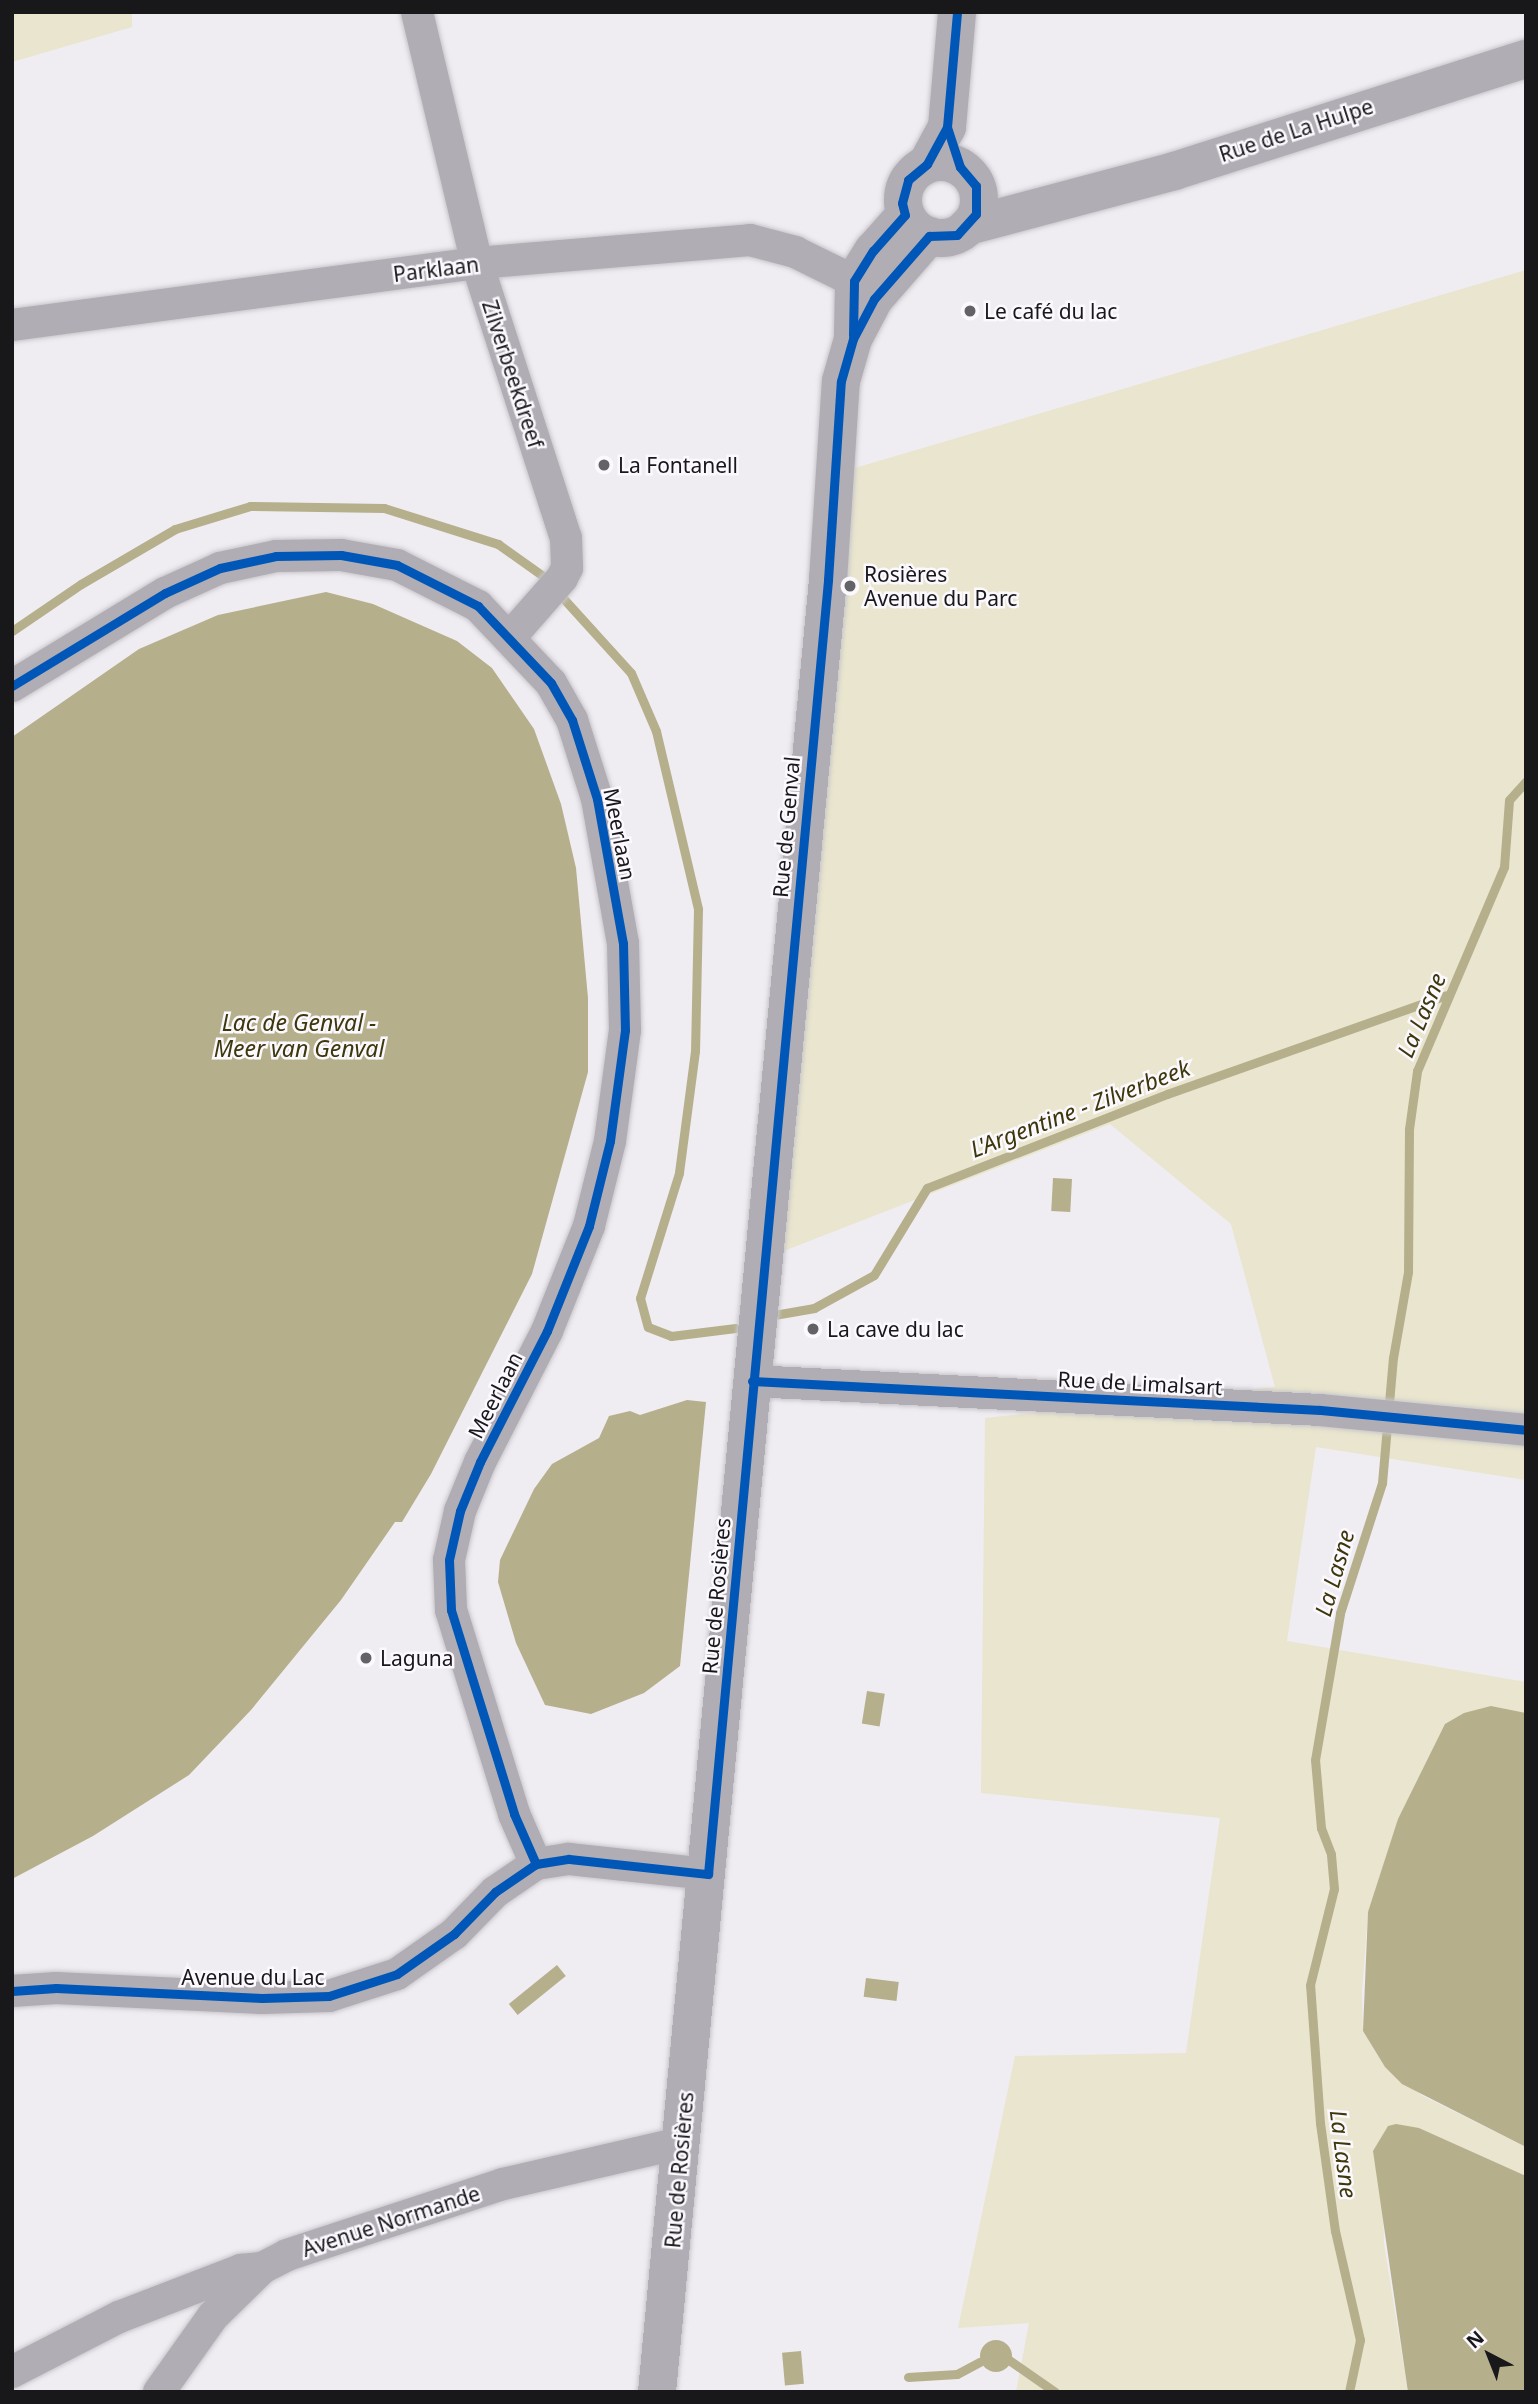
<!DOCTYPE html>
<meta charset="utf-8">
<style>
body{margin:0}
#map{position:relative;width:1538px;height:2404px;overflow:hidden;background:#efecf2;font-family:"Noto Sans",sans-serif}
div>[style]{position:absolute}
.green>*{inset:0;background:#e9e5ce}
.water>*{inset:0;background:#b5af8c;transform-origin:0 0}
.round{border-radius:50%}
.stream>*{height:9px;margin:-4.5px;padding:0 4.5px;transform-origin:4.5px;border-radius:4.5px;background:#b5af8c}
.roads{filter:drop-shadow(0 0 2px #c8c6ca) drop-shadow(0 0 2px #c8c6ca)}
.minor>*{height:32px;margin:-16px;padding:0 16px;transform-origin:16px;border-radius:16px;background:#b0adb4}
.tertiary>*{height:38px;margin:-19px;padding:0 19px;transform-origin:19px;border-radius:19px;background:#b0adb4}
.tertiary>.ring{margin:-19px;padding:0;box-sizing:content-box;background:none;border:38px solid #b0adb4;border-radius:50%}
.cycleway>*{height:9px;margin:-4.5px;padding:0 4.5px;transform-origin:4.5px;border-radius:4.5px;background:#0057b8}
.dots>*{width:19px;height:19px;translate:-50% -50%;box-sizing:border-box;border:4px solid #fbf8fe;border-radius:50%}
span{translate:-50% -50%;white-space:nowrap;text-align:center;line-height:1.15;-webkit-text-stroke:5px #fbf8fe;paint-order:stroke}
.street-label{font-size:21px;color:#18171a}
.poi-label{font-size:21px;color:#18171a}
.left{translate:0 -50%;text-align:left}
.water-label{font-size:23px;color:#3d370b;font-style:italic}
.frame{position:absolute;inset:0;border:14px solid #18171a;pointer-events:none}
.north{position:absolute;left:1454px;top:2320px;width:70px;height:70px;-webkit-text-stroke:5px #fbf8fe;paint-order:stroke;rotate:318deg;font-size:19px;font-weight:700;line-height:28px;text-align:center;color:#18171a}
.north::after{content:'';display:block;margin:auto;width:24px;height:32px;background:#18171a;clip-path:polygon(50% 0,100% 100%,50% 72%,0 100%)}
</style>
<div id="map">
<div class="green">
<div style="clip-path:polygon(12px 12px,132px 12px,132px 27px,12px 62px)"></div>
<div style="clip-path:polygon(1526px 270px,1526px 1480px,1316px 1447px,1287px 1641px,1526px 1682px,1526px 1713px,1491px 1706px,1368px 1912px,1362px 1991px,1363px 2031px,1385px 2067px,1423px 2096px,1526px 2147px,1526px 2176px,1419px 2128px,1388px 2126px,1381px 2139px,1384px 2244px,1408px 2392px,1016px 2392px,1029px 2323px,958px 2328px,1015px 2056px,1186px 2053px,1220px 1818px,981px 1793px,985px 1418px,1275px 1387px,1231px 1224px,1110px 1124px,781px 1252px,821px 478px)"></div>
</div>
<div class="water">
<div style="clip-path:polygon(326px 592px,373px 604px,457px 641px,492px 668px,534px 729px,561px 804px,576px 868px,588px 998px,588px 1072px,532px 1274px,431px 1474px,402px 1522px,395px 1522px,341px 1600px,251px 1710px,189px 1775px,93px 1836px,12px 1879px,12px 737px,139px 649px,218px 615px)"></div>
<div style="left:1053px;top:1178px;width:19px;height:33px;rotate:3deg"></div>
<div style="clip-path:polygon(687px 1400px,706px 1402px,680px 1666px,644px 1693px,591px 1714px,545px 1705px,516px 1643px,498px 1582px,500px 1560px,534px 1489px,552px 1464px,599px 1438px,609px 1416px,630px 1411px,640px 1415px)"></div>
<div style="left:867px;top:1691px;width:18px;height:33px;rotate:9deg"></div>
<div style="clip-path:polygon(1491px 1706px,1526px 1713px,1526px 2147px,1402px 2084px,1385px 2067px,1363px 2031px,1368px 1912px,1398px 1819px,1445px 1724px,1464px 1713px)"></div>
<div style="left:557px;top:1965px;width:14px;height:62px;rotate:51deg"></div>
<div style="left:866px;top:1978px;width:33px;height:19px;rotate:7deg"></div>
<div style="clip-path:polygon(1396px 2124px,1419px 2128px,1526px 2176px,1526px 2392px,1408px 2392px,1373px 2151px,1388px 2126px)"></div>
<div class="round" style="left:980px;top:2340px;width:32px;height:32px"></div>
<div style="left:801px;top:2351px;width:33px;height:19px;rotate:85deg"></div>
</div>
<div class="stream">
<div style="left:12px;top:631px;width:83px;rotate:-34.3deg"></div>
<div style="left:81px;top:584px;width:109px;rotate:-30.3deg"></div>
<div style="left:175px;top:529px;width:78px;rotate:-17deg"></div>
<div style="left:250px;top:506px;width:134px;rotate:0.9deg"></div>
<div style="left:384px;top:508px;width:120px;rotate:17.5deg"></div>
<div style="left:498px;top:544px;width:55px;rotate:35.4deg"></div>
<div style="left:543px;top:576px;width:131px;rotate:47.8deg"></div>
<div style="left:631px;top:673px;width:63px;rotate:66.7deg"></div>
<div style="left:656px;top:731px;width:183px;rotate:76.7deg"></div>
<div style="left:698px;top:909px;width:142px;rotate:91.2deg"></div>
<div style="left:695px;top:1051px;width:123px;rotate:97.5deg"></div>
<div style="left:679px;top:1173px;width:131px;rotate:107.3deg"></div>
<div style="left:640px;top:1298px;width:30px;rotate:75deg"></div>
<div style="left:648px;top:1327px;width:25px;rotate:21deg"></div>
<div style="left:671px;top:1336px;width:65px;rotate:-7deg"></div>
<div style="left:774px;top:1315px;width:41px;rotate:-9.9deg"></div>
<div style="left:814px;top:1308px;width:68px;rotate:-28.8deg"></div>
<div style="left:874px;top:1275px;width:102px;rotate:-58.7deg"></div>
<div style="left:927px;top:1188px;width:258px;rotate:-21.4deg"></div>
<div style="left:1167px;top:1094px;width:296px;rotate:-19.5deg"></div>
<div style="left:1009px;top:2360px;width:56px;rotate:34.8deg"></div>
<div style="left:908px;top:2377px;width:49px;rotate:-3.5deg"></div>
<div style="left:957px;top:2374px;width:26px;rotate:-28deg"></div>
<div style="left:1349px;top:2392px;width:53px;rotate:-78.1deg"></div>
<div style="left:1360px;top:2340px;width:112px;rotate:-102.9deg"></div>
<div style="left:1335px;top:2231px;width:109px;rotate:-97.9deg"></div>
<div style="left:1320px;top:2123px;width:138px;rotate:-94.1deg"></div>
<div style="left:1310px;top:1985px;width:99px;rotate:-76deg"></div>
<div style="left:1334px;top:1889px;width:35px;rotate:-95deg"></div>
<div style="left:1331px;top:1854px;width:28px;rotate:-111deg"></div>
<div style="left:1321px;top:1828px;width:68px;rotate:-95deg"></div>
<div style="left:1315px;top:1760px;width:149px;rotate:-80.3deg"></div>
<div style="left:1340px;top:1613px;width:137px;rotate:-72.1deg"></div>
<div style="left:1382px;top:1483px;width:125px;rotate:-85deg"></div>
<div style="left:1393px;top:1358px;width:87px;rotate:-80.1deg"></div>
<div style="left:1408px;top:1272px;width:143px;rotate:-89.6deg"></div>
<div style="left:1409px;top:1129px;width:59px;rotate:-82.1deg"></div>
<div style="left:1417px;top:1071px;width:222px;rotate:-66.9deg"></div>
<div style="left:1504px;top:867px;width:67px;rotate:-85.7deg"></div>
<div style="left:1509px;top:800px;width:25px;rotate:-48deg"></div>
</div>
<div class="roads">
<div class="minor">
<div style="left:417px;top:12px;width:258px;rotate:76.6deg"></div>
<div style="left:477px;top:263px;width:289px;rotate:72.1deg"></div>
<div style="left:566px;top:538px;width:30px;rotate:88deg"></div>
<div style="left:567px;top:568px;width:11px;rotate:117deg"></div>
<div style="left:562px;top:578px;width:77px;rotate:131.3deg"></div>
<div style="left:12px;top:325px;width:469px;rotate:-7.6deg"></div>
<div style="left:477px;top:263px;width:274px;rotate:-4.8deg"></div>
<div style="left:750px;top:240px;width:47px;rotate:14.9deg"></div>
<div style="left:795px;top:252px;width:66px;rotate:26.2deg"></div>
<div style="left:12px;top:686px;width:179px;rotate:-31.3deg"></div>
<div style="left:165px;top:593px;width:60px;rotate:-24.4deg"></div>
<div style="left:220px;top:568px;width:57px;rotate:-12.1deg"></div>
<div style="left:276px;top:556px;width:65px;rotate:-0.9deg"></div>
<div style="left:341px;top:555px;width:57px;rotate:10.1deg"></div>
<div style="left:397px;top:565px;width:91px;rotate:26.8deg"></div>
<div style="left:478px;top:606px;width:106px;rotate:46.5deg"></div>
<div style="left:551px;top:683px;width:43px;rotate:60.4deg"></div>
<div style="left:572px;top:720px;width:83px;rotate:72.4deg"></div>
<div style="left:597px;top:799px;width:146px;rotate:79.8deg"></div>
<div style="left:623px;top:943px;width:87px;rotate:88.7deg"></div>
<div style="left:625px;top:1030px;width:112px;rotate:97.7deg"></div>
<div style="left:610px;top:1141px;width:88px;rotate:103.9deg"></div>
<div style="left:589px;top:1226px;width:113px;rotate:111.8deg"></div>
<div style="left:547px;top:1331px;width:147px;rotate:117.1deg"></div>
<div style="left:480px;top:1462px;width:53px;rotate:112.2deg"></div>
<div style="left:460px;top:1511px;width:50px;rotate:102.7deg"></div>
<div style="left:449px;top:1560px;width:50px;rotate:87.7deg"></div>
<div style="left:451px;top:1610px;width:214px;rotate:72.8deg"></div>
<div style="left:514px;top:1814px;width:55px;rotate:66.3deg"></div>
<div style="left:752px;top:1381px;width:569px;rotate:2.92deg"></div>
<div style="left:1320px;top:1410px;width:207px;rotate:5.5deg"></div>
<div style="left:12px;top:1991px;width:44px;rotate:-3.9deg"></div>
<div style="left:56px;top:1988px;width:206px;rotate:2.8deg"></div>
<div style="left:262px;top:1998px;width:67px;rotate:-1.7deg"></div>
<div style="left:329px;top:1996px;width:71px;rotate:-17.9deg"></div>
<div style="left:397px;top:1974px;width:70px;rotate:-35.1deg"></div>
<div style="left:454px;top:1934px;width:59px;rotate:-45.7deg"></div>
<div style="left:495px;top:1892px;width:50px;rotate:-34.3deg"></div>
<div style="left:536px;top:1864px;width:33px;rotate:-9deg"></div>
<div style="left:569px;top:1859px;width:140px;rotate:6.2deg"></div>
<div style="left:12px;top:2372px;width:120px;rotate:-27.2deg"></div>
<div style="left:119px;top:2317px;width:131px;rotate:-21.1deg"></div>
<div style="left:241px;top:2270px;width:20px;rotate:-6deg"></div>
<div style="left:159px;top:2392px;width:93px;rotate:-54.6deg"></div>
<div style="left:213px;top:2316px;width:69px;rotate:-44.4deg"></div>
<div style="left:262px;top:2268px;width:28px;rotate:-27deg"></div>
<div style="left:287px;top:2255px;width:227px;rotate:-18.2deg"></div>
<div style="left:503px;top:2184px;width:182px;rotate:-13deg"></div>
</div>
<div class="tertiary">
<div class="ring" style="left:903px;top:162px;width:38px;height:38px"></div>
<div style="left:927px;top:164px;width:42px;rotate:-61.6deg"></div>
<div style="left:947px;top:127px;width:115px;rotate:-85deg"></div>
<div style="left:968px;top:226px;width:213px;rotate:-14.9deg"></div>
<div style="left:1174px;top:171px;width:369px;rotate:-17.7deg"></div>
<div style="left:853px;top:335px;width:54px;rotate:-88.9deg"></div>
<div style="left:854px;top:281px;width:36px;rotate:-58deg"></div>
<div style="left:873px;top:251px;width:48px;rotate:-48.4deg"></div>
<div style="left:657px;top:2392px;width:1820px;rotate:-84.61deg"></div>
<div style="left:828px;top:580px;width:199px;rotate:-86.3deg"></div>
<div style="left:841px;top:381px;width:44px;rotate:-74.1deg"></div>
<div style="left:853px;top:339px;width:45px;rotate:-62.3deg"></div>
<div style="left:874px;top:299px;width:84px;rotate:-48.9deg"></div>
</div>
</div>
<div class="cycleway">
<div style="left:853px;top:335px;width:54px;rotate:-88.9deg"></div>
<div style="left:854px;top:281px;width:36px;rotate:-58deg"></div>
<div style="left:873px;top:251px;width:48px;rotate:-48.4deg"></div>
<div style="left:905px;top:215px;width:12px;rotate:-104deg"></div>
<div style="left:902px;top:203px;width:24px;rotate:-75deg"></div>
<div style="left:908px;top:180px;width:25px;rotate:-40deg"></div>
<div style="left:927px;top:164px;width:42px;rotate:-61.6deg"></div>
<div style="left:947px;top:127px;width:115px;rotate:-85deg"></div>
<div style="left:12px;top:686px;width:179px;rotate:-31.3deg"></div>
<div style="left:165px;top:593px;width:60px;rotate:-24.4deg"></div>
<div style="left:220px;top:568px;width:57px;rotate:-12.1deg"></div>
<div style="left:276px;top:556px;width:65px;rotate:-0.9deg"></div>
<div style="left:341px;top:555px;width:57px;rotate:10.1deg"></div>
<div style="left:397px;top:565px;width:91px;rotate:26.8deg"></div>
<div style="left:478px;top:606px;width:106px;rotate:46.5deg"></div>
<div style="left:551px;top:683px;width:43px;rotate:60.4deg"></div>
<div style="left:572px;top:720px;width:83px;rotate:72.4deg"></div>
<div style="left:597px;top:799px;width:146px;rotate:79.8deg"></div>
<div style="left:623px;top:943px;width:87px;rotate:88.7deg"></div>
<div style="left:625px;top:1030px;width:112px;rotate:97.7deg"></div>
<div style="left:610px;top:1141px;width:88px;rotate:103.9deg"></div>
<div style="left:589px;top:1226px;width:113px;rotate:111.8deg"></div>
<div style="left:547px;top:1331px;width:147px;rotate:117.1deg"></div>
<div style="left:480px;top:1462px;width:53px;rotate:112.2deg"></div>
<div style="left:460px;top:1511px;width:50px;rotate:102.7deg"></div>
<div style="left:449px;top:1560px;width:50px;rotate:87.7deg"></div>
<div style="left:451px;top:1610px;width:214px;rotate:72.8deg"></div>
<div style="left:514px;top:1814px;width:55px;rotate:66.3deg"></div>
<div style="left:752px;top:1381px;width:569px;rotate:2.92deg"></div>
<div style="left:1320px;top:1410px;width:207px;rotate:5.5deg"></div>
<div style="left:12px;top:1991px;width:44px;rotate:-3.9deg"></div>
<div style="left:56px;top:1988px;width:206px;rotate:2.8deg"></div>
<div style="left:262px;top:1998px;width:67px;rotate:-1.7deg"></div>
<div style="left:329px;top:1996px;width:71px;rotate:-17.9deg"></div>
<div style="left:397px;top:1974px;width:70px;rotate:-35.1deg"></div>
<div style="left:454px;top:1934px;width:59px;rotate:-45.7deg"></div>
<div style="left:495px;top:1892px;width:50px;rotate:-34.3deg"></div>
<div style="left:536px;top:1864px;width:33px;rotate:-9deg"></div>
<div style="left:569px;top:1859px;width:140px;rotate:6.2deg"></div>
<div style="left:708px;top:1874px;width:1300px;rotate:-84.7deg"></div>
<div style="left:828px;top:580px;width:199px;rotate:-86.3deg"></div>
<div style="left:841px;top:381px;width:44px;rotate:-74.1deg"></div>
<div style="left:853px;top:339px;width:45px;rotate:-62.3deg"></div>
<div style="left:874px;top:299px;width:84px;rotate:-48.9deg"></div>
<div style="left:929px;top:236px;width:28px;rotate:-2deg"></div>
<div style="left:957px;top:235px;width:28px;rotate:-48deg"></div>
<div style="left:976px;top:214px;width:28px;rotate:-90deg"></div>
<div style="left:976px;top:186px;width:25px;rotate:-130deg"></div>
<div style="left:960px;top:167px;width:42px;rotate:-108deg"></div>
</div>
<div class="dots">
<div style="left:970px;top:311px;background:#636266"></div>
<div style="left:604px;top:465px;background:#636266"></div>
<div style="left:850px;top:586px;background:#636266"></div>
<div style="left:813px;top:1329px;background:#636266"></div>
<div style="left:366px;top:1658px;background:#636266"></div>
</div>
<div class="street-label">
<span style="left:1296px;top:130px;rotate:-18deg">Rue de La Hulpe</span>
<span style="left:436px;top:269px;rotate:-7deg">Parklaan</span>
<span style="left:513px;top:374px;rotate:72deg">Zilverbeekdreef</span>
<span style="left:786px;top:827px;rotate:-85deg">Rue de Genval</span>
<span style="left:620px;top:834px;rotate:79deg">Meerlaan</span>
<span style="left:1140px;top:1383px;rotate:3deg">Rue de Limalsart</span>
<span style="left:495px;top:1395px;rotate:-63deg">Meerlaan</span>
<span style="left:716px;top:1596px;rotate:-85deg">Rue de Rosières</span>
<span style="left:253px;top:1977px">Avenue du Lac</span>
<span style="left:679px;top:2170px;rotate:-85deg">Rue de Rosières</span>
<span style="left:391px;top:2221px;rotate:-18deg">Avenue Normande</span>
</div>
<div class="poi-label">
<span class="left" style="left:984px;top:311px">Le café du lac</span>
<span class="left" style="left:618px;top:465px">La Fontanell</span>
<span class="left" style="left:864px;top:586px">Rosières<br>Avenue du Parc</span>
<span class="left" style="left:827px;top:1329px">La cave du lac</span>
<span class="left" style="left:380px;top:1658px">Laguna</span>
</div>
<div class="water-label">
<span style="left:1421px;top:1015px;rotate:-67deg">La Lasne</span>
<span style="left:299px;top:1035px">Lac de Genval -<br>Meer van Genval</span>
<span style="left:1080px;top:1108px;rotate:-21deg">L'Argentine - Zilverbeek</span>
<span style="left:1334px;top:1573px;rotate:-74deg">La Lasne</span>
<span style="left:1344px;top:2154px;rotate:83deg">La Lasne</span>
</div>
<div class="frame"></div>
<div class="north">N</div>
</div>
